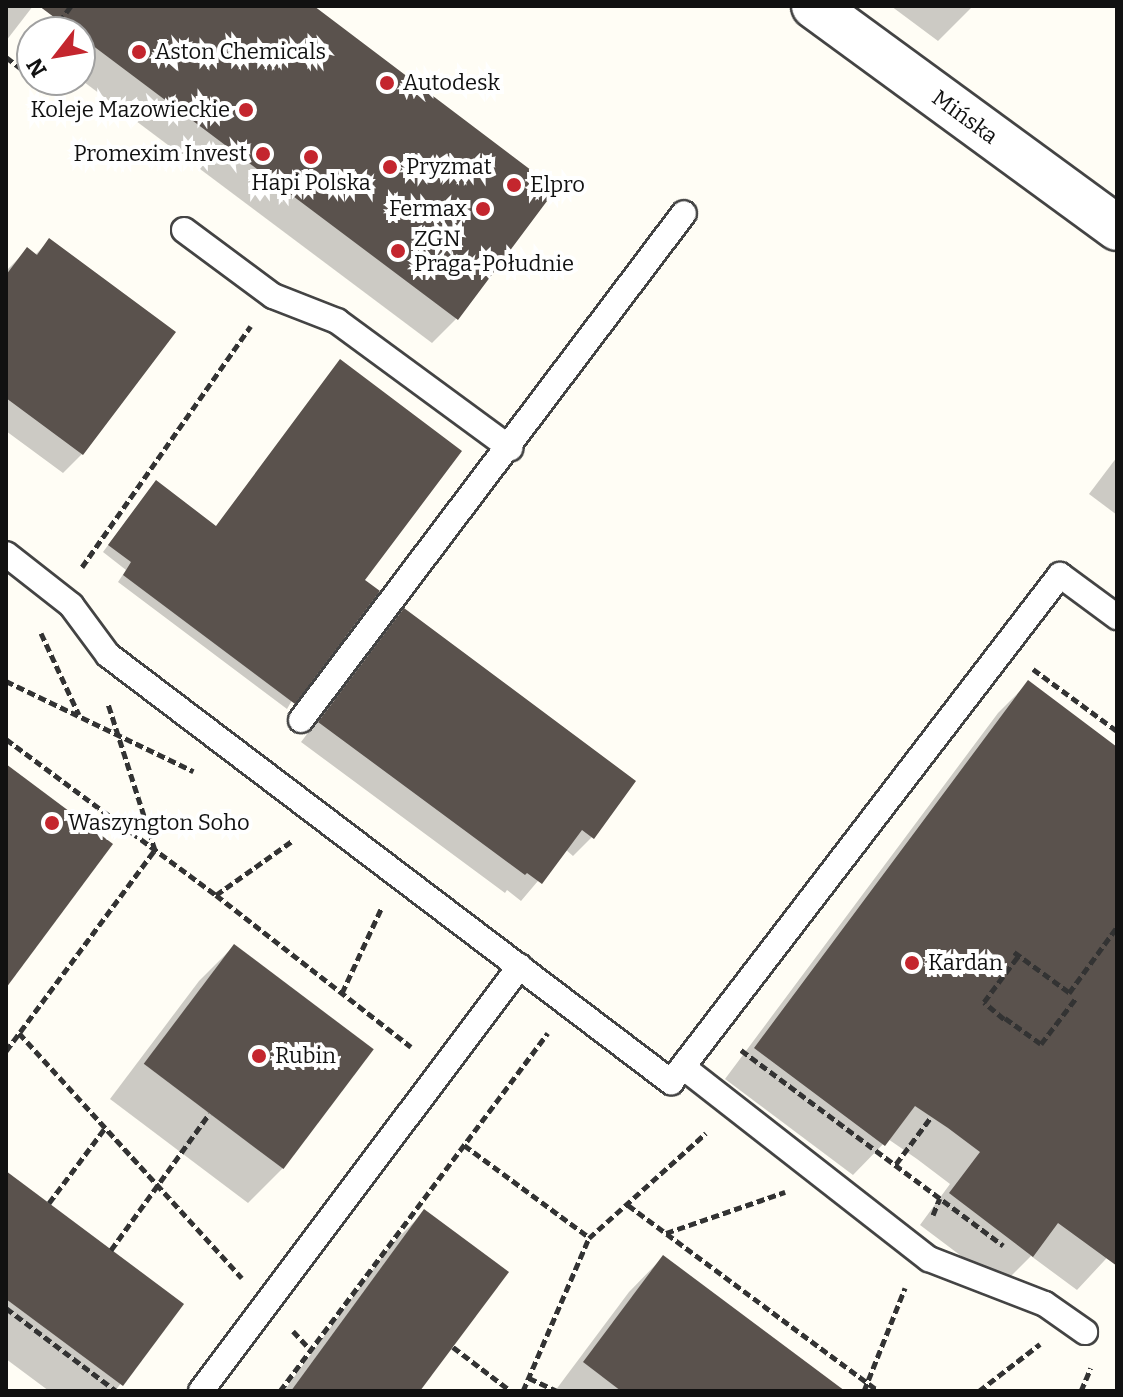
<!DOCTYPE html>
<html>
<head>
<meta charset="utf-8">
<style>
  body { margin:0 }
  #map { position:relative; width:1123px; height:1397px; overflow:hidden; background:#fffdf5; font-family:Bitter,serif }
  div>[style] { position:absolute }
  .shadow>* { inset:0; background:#0003 }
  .building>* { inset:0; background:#5a524d; transform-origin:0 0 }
  .path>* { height:5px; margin-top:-2.5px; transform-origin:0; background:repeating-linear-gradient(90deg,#333 0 8px,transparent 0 12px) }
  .roads { filter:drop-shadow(2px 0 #444) drop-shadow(-2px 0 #444) drop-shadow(0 2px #444) drop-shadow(0 -2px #444) }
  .service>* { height:24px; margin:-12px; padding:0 12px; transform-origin:12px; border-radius:12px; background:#fff }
  .minor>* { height:44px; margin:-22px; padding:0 22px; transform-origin:22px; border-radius:22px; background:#fff }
  .dots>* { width:22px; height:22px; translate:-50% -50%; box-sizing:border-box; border:4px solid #fff; border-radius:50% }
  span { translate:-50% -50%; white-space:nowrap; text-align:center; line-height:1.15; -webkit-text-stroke:8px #fff; paint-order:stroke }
  .poi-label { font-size:22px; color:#111 }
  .left { translate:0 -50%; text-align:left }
  .right { translate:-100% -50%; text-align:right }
  .street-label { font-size:22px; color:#111 }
  .frame { position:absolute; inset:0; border:8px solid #111; pointer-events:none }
  .north { position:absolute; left:16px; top:16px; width:80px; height:80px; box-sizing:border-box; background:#fff; border:2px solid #a0a0a0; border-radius:50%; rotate:239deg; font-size:22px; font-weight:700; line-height:32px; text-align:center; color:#111 }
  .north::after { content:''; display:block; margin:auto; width:28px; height:36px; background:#c4262e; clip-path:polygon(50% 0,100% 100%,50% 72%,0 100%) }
</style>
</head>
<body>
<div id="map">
  <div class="shadow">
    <i style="clip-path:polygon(6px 6px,33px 6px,6px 41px)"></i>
    <i style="clip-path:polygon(121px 6px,311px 6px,456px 319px,432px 343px,80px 79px,80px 41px)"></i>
    <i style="clip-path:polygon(891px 6px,973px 6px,938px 41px)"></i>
    <i style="clip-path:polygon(49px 241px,173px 333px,82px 454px,63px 473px,6px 431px,6px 271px,27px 250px,35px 255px)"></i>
    <i style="clip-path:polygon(1117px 457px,1117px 515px,1089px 494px)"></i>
    <i style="clip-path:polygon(150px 489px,215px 528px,362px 580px,287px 709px,118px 582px,126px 570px,103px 552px)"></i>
    <i style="clip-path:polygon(404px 611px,592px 837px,573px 856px,565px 849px,521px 901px,507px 890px,505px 893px,301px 742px,386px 630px)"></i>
    <i style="clip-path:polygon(1028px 683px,1117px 749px,1117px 1247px,1077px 1290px,1031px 1256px,1001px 1286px,920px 1225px,950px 1184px,917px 1159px,888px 1139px,853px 1175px,725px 1079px,998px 713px)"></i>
    <i style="clip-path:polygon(234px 946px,283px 1168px,248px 1203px,110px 1099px,199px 981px)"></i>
    <i style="clip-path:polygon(6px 1173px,182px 1304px,115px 1391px,49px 1391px,6px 1359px)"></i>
    <i style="clip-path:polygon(424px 1212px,418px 1391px,284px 1391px,390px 1246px)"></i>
    <i style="clip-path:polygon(663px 1257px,809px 1391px,555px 1391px,629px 1292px)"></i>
  </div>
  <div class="building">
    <i style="clip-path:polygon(39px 6px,314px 6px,556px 189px,458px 320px,80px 36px,80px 32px,74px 32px)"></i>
    <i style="clip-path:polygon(49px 238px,176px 332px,83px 455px,6px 398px,6px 275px,27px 247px,37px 255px)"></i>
    <i style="clip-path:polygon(340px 359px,462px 451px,365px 580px,380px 591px,295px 704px,123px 575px,131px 562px,108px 545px,156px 480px,216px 526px)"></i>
    <i style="clip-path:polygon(404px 608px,636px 781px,594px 839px,582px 830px,542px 884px,527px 873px,525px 875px,318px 722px)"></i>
    <i style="clip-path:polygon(1028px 680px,1117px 747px,1117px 1266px,1058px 1223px,1033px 1257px,949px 1193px,980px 1152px,948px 1128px,915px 1106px,885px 1146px,754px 1048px)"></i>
    <i style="clip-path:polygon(6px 764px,113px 844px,6px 988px)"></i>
    <i style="left:234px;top:944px;width:175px;height:150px;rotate:37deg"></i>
    <i style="clip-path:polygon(6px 1171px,184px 1304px,123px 1386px,6px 1299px)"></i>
    <i style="clip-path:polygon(424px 1209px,509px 1272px,420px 1391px,291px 1391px)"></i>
    <i style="clip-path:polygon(663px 1255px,845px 1391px,621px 1391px,583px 1362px)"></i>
  </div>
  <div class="path">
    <i style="left:52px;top:32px;width:32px;rotate:-54deg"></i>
    <i style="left:6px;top:57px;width:21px;rotate:37deg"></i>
    <i style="left:23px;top:70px;width:15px;rotate:-53deg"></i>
    <i style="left:82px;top:567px;width:294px;rotate:-55deg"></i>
    <i style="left:41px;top:633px;width:90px;rotate:65.1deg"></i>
    <i style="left:1033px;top:669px;width:104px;rotate:36.4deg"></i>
    <i style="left:6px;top:681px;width:208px;rotate:25.7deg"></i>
    <i style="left:6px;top:739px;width:262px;rotate:36.6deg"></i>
    <i style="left:216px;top:895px;width:93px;rotate:-35.4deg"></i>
    <i style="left:216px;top:895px;width:247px;rotate:37.9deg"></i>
    <i style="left:1014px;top:952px;width:69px;rotate:36.2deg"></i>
    <i style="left:342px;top:993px;width:95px;rotate:-65.1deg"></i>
    <i style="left:1069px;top:993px;width:82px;rotate:-54deg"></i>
    <i style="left:1005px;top:1018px;width:44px;rotate:35.8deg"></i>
    <i style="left:1041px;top:1044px;width:58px;rotate:-52.7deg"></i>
    <i style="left:1004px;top:1019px;width:26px;rotate:-140deg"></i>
    <i style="left:984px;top:1002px;width:59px;rotate:-53.3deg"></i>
    <i style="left:19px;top:1033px;width:331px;rotate:47.7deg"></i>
    <i style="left:741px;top:1050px;width:327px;rotate:36.7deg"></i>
    <i style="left:6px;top:1051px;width:250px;rotate:-53.5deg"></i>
    <i style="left:155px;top:850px;width:153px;rotate:-107.8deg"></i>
    <i style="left:464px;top:1145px;width:155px;rotate:36.4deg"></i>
    <i style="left:896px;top:1164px;width:59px;rotate:-53.3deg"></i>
    <i style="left:49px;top:1203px;width:94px;rotate:-53.3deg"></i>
    <i style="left:628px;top:1205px;width:312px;rotate:36.6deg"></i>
    <i style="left:933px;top:1215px;width:18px;rotate:-68deg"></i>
    <i style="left:666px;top:1233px;width:126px;rotate:-19deg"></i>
    <i style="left:111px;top:1250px;width:168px;rotate:-54.2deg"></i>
    <i style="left:6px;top:1308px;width:138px;rotate:37deg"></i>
    <i style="left:293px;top:1331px;width:26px;rotate:47deg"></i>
    <i style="left:453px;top:1347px;width:73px;rotate:37.2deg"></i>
    <i style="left:529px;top:1378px;width:31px;rotate:25deg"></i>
    <i style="left:280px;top:1391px;width:447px;rotate:-53.2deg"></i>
    <i style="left:523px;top:1391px;width:167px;rotate:-66.7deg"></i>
    <i style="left:589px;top:1238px;width:157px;rotate:-41.9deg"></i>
    <i style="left:864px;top:1391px;width:111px;rotate:-68.3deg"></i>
    <i style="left:979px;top:1391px;width:77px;rotate:-37.6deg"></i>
    <i style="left:1081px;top:1391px;width:25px;rotate:-67deg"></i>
  </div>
  <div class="roads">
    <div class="service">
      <i style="left:184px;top:230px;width:111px;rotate:36.6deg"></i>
      <i style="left:273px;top:296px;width:69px;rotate:21.3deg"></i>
      <i style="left:337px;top:321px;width:215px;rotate:36.3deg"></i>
      <i style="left:6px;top:554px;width:83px;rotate:38.1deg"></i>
      <i style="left:71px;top:605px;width:62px;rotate:53.5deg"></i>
      <i style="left:108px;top:655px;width:707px;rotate:37.18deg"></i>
      <i style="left:671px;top:1082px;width:639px;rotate:-52.5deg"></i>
      <i style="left:1060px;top:575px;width:71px;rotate:36.4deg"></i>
      <i style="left:301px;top:720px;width:635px;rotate:-52.93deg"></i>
      <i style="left:683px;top:1067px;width:312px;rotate:38deg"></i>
      <i style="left:929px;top:1259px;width:124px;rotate:21.2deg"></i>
      <i style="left:1045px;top:1304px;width:49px;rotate:35deg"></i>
      <i style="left:201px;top:1391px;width:531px;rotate:-53.11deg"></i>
    </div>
    <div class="minor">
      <i style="left:814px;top:6px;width:376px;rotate:36.2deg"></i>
    </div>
  </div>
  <div class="dots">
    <i style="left:139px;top:52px;background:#c4262e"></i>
    <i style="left:387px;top:83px;background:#c4262e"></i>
    <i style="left:246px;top:110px;background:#c4262e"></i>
    <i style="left:263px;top:154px;background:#c4262e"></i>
    <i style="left:311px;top:157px;background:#c4262e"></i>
    <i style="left:390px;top:167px;background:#c4262e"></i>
    <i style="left:514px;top:185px;background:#c4262e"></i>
    <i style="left:483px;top:209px;background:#c4262e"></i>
    <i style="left:398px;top:251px;background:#c4262e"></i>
    <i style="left:52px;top:823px;background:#c4262e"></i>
    <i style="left:912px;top:963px;background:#c4262e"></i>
    <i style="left:259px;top:1056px;background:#c4262e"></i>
  </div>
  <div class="poi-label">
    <span class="left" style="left:155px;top:52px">Aston Chemicals</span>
    <span class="left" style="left:403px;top:83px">Autodesk</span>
    <span class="right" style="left:230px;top:110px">Koleje Mazowieckie</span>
    <span class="right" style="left:247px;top:154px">Promexim Invest</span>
    <span class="left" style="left:406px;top:167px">Pryzmat</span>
    <span style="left:311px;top:183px">Hapi Polska</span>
    <span class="left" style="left:530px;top:185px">Elpro</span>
    <span class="right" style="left:467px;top:209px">Fermax</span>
    <span class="left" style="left:414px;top:251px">ZGN<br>Praga-Południe</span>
    <span class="left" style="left:68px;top:823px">Waszyngton Soho</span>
    <span class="left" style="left:928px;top:963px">Kardan</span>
    <span class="left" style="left:275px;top:1056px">Rubin</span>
  </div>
  <div class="street-label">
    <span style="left:965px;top:117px;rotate:36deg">Mińska</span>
  </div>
  <div class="frame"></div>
  <div class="north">N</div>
</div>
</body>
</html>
